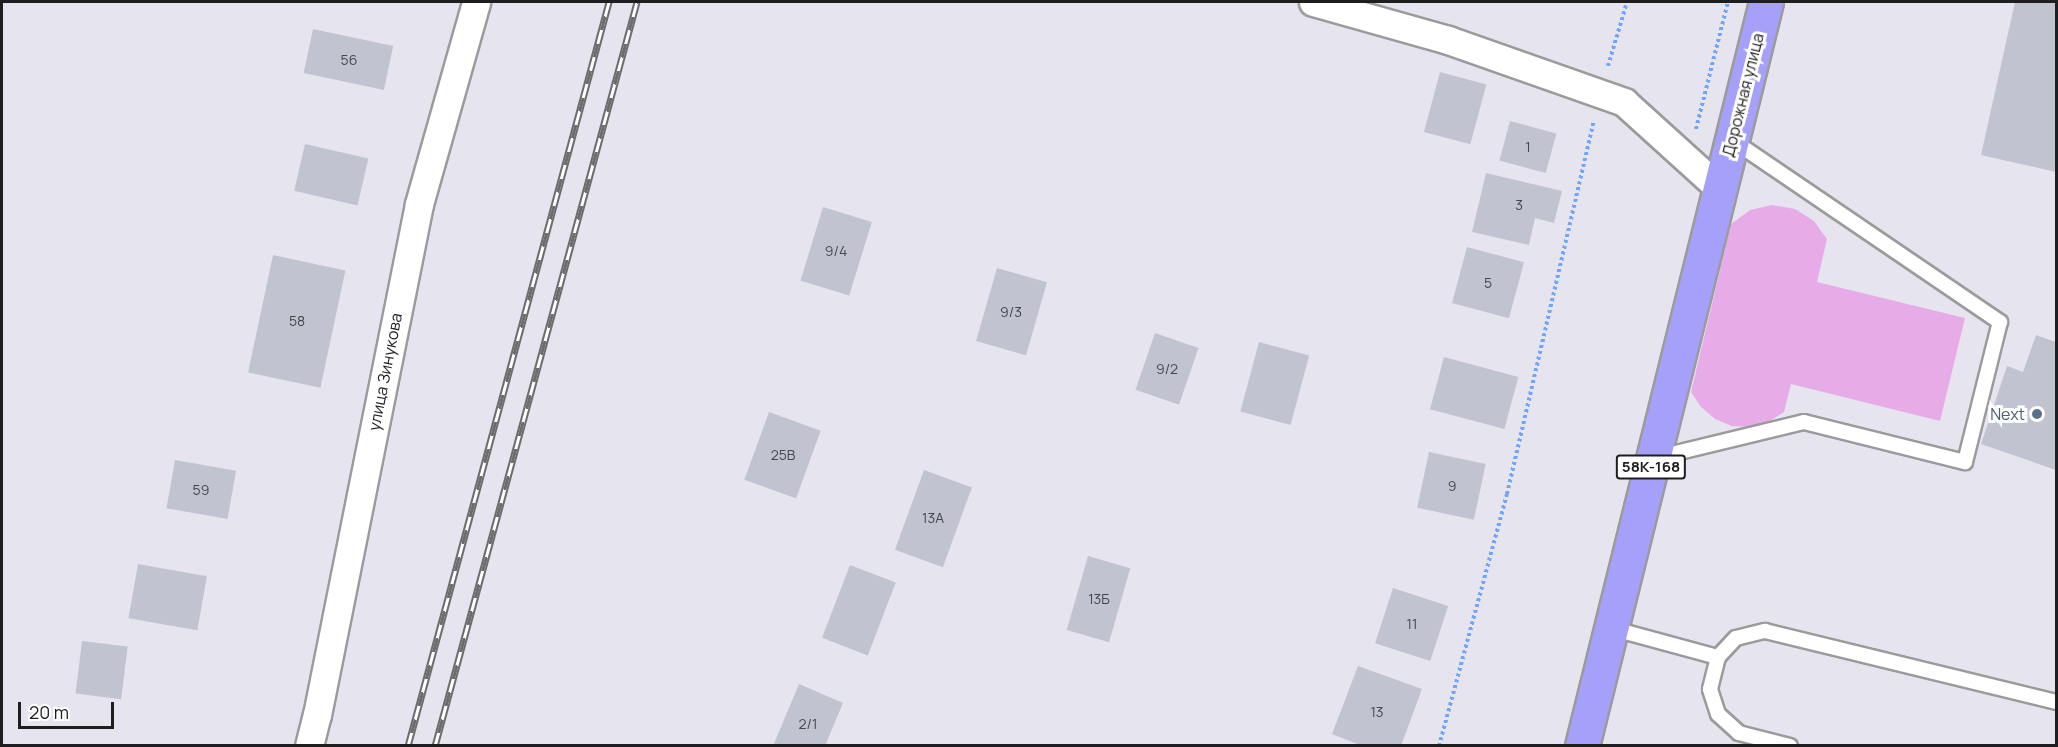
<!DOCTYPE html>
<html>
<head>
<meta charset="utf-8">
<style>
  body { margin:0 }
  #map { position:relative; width:2058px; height:747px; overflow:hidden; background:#e6e5ef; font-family:Manrope,sans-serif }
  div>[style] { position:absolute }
  .grass>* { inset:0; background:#e7ace7 }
  .building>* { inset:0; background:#c2c3d1; transform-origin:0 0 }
  .path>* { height:4px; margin-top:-2px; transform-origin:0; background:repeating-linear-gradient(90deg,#70a6f5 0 3px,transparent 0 6px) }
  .roads { filter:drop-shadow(2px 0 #9b9b9b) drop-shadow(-2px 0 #9b9b9b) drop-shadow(0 2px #9b9b9b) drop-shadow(0 -2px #9b9b9b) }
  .lane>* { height:14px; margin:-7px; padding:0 7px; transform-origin:7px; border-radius:7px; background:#fff }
  .street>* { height:27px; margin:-13.5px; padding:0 13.5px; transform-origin:13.5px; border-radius:13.5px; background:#fff }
  .primary>* { height:33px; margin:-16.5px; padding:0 16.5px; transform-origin:16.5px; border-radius:16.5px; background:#a5a0f9 }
  .rail>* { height:7px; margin-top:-3.5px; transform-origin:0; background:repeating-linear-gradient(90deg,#fff 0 14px,#6c6c6c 0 28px); box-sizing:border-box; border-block:2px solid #6c6c6c }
  .dots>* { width:16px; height:16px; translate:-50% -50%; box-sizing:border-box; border:3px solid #fff; border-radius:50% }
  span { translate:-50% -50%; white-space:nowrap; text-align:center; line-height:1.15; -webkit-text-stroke:6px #fff; paint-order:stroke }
  .number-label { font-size:14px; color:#47474b }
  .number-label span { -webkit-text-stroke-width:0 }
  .shield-label span { padding:2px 4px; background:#fff; border:2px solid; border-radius:4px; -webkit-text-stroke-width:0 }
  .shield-label { font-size:15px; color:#1e1e1e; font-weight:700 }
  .street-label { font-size:16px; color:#1e1e1e }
  .service-label { font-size:16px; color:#4e5e75 }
  .right { translate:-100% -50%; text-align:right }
  .frame { position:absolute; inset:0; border:3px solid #1e1e1e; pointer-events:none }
  .scale { position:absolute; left:18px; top:702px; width:96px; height:27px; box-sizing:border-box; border:3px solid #1e1e1e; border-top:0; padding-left:8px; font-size:18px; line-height:21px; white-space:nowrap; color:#1e1e1e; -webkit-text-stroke:4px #fff; paint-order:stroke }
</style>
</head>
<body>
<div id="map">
  <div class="grass">
    <i style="clip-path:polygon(1772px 205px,1795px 209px,1814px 221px,1827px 239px,1817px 282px,1965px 318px,1940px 421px,1791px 384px,1784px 412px,1768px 422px,1750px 427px,1732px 426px,1715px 419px,1701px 407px,1691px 392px,1731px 224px,1750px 210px)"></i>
  </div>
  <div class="building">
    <i style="clip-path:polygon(2015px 2px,2056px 2px,2056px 172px,1981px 155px)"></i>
    <i style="left:313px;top:29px;width:82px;height:45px;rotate:12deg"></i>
    <i style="left:1440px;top:72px;width:48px;height:62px;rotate:15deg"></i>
    <i style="left:1510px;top:121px;width:48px;height:41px;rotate:15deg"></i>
    <i style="left:305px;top:144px;width:65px;height:48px;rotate:13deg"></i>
    <i style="clip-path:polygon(1486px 173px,1562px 191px,1554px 223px,1535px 218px,1529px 245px,1472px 232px)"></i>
    <i style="left:823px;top:207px;width:51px;height:77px;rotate:17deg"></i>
    <i style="left:1467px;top:247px;width:59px;height:58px;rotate:15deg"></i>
    <i style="left:273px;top:255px;width:74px;height:120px;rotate:12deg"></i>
    <i style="left:997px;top:268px;width:52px;height:76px;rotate:16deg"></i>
    <i style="left:1155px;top:333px;width:46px;height:60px;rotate:19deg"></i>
    <i style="clip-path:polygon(2036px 335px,2056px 342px,2056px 470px,1981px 444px,2007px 366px,2023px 372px)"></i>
    <i style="left:1259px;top:342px;width:52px;height:72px;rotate:15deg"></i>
    <i style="left:1444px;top:357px;width:77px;height:54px;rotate:15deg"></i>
    <i style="left:769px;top:412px;width:55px;height:72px;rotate:20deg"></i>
    <i style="left:1429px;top:452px;width:58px;height:57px;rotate:12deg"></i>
    <i style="left:175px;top:460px;width:62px;height:49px;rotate:10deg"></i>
    <i style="left:924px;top:470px;width:51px;height:85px;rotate:20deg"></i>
    <i style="left:1088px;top:556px;width:44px;height:77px;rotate:16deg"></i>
    <i style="left:138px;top:564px;width:70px;height:55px;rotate:10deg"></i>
    <i style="left:850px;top:565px;width:49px;height:78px;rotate:21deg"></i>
    <i style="left:1393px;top:588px;width:58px;height:58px;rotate:18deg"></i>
    <i style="left:82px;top:641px;width:46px;height:53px;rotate:7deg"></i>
    <i style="clip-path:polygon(1358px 666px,1422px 689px,1401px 746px,1362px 746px,1332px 734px)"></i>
    <i style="clip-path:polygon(799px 684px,843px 703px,825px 746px,773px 746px)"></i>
  </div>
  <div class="path">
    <i style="left:1608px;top:66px;width:67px;rotate:-73.5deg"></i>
    <i style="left:1696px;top:129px;width:131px;rotate:-75.9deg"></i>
    <i style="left:1439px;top:746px;width:261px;rotate:-74.9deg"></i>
    <i style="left:1507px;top:494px;width:381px;rotate:-76.9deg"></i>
  </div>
  <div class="roads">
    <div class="lane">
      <i style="left:1655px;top:458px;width:153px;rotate:-13.6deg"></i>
      <i style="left:1804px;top:422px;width:166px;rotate:14deg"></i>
      <i style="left:1965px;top:462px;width:144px;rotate:-76deg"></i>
      <i style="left:2000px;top:322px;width:324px;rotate:-145.8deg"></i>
      <i style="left:1611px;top:628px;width:111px;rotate:15.2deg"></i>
      <i style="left:1790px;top:746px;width:53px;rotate:-165.7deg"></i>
      <i style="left:1739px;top:733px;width:28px;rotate:-138deg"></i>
      <i style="left:1718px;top:714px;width:26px;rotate:-108deg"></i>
      <i style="left:1710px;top:689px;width:33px;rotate:-76deg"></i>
      <i style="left:1718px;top:657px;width:26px;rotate:-47deg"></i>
      <i style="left:1736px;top:638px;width:30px;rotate:-14deg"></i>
      <i style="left:1765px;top:631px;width:300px;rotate:13.7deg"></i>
    </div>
    <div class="street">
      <i style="left:1313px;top:2px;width:140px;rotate:15.7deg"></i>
      <i style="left:1448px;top:40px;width:187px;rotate:19.4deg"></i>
      <i style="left:1624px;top:102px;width:130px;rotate:42.2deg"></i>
      <i style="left:309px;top:746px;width:32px;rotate:-76deg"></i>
      <i style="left:317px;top:715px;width:521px;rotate:-78.71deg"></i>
      <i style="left:419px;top:204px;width:210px;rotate:-74.2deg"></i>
    </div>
    <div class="primary">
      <i style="left:1582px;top:746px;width:766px;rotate:-76.11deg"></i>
    </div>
  </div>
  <div class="rail">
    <i style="left:408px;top:746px;width:771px;rotate:-74.88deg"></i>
    <i style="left:435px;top:746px;width:771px;rotate:-74.81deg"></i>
  </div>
  <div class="dots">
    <i style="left:2037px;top:414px;background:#5c6f8a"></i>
  </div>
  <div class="number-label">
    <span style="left:349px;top:60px">56</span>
    <span style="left:1528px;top:147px">1</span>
    <span style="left:1519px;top:205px">3</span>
    <span style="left:836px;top:251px">9/4</span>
    <span style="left:1488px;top:283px">5</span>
    <span style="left:1011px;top:312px">9/3</span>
    <span style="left:297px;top:321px">58</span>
    <span style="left:1167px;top:369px">9/2</span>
    <span style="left:783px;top:455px">25В</span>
    <span style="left:1452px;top:486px">9</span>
    <span style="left:201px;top:490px">59</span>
    <span style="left:933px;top:518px">13А</span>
    <span style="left:1099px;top:599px">13Б</span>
    <span style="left:1412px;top:624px">11</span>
    <span style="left:1377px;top:712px">13</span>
    <span style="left:808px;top:724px">2/1</span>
  </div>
  <div class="shield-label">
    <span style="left:1651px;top:467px">58К-168</span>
  </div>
  <div class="street-label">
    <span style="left:1743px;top:95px;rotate:-76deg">Дорожная улица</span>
    <span style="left:385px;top:372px;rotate:-79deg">улица Зинукова</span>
  </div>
  <div class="service-label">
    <span class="right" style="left:2025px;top:414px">Next</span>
  </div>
  <div class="frame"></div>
  <div class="scale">20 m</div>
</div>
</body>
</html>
